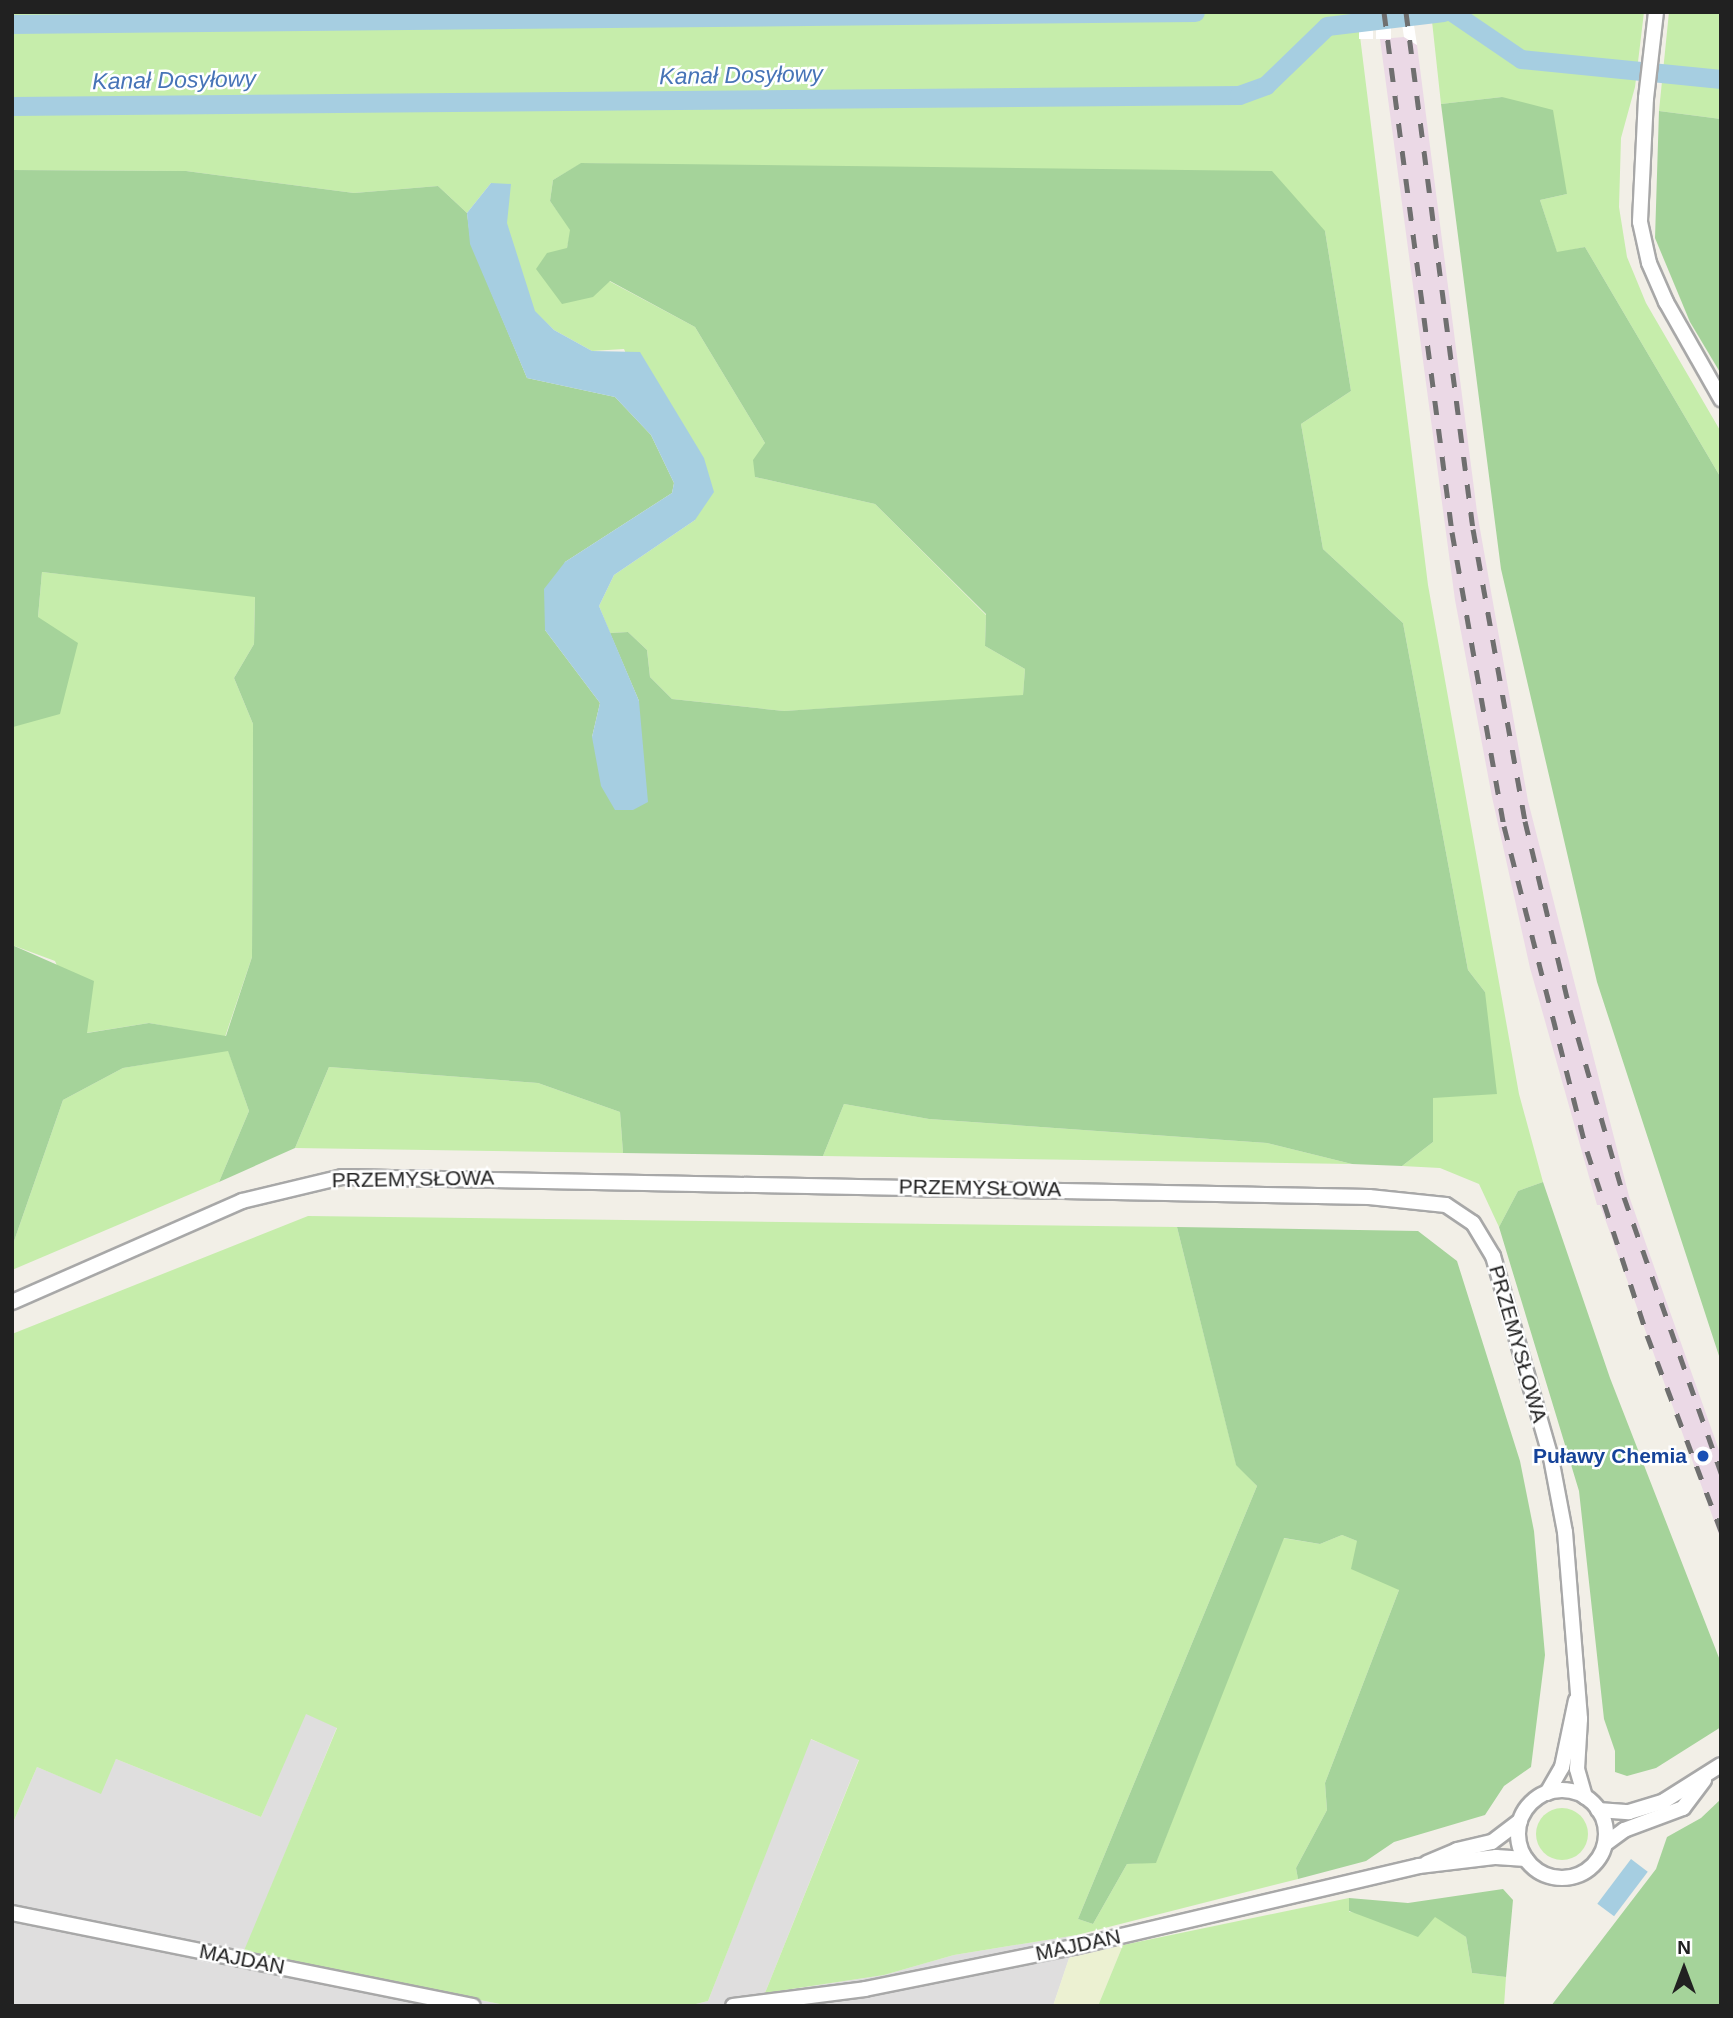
<!DOCTYPE html>
<html>
<head>
<meta charset="utf-8">
<style>
  body { margin:0 }
  #map { position:relative; width:1733px; height:2018px; overflow:hidden; background:#f2efe7; font-family:Arial,sans-serif }
  div>[style] { position:absolute }
  .residential>* { inset:0; background:#dfdede }
  .industrial>* { inset:0; background:#ebd9e6 }
  .farmland>* { inset:0; background:#ecf1d2 }
  .grass>* { inset:0; background:#c6edab }
  .round { border-radius:50% }
  .forest>* { inset:0; background:#a5d39a }
  .water>* { inset:0; background:#a6cee1; transform-origin:0 0 }
  .pier>* { inset:0; background:#fff; transform-origin:0 0 }
  .canal>* { height:19px; margin:-9.5px; padding:0 9.5px; transform-origin:9.5px; border-radius:9.5px; background:#a6cee1 }
  .roads { filter:drop-shadow(2px 0 #a8a8a8) drop-shadow(-2px 0 #a8a8a8) drop-shadow(0 2px #a8a8a8) drop-shadow(0 -2px #a8a8a8) }
  .minor>* { height:14px; margin:-7px; padding:0 7px; transform-origin:7px; border-radius:7px; background:#fff }
  .minor>.ring { margin:-7px; padding:0; box-sizing:content-box; background:none; border:14px solid #fff; border-radius:50% }
  .rail>* { height:5px; margin-top:-2.5px; transform-origin:0; background:repeating-linear-gradient(90deg,#6f6f6f 0 14px,transparent 0 28px) }
  .dots>* { width:19px; height:19px; translate:-50% -50%; box-sizing:border-box; border:4px solid #fff; border-radius:50% }
  span { translate:-50% -50%; white-space:nowrap; text-align:center; line-height:1.15; -webkit-text-stroke:5px #fff; paint-order:stroke }
  .street-label { font-size:21px; color:#212121 }
  .transit-label { font-size:21px; color:#164399; font-weight:700 }
  .right { translate:-100% -50%; text-align:right }
  .water-label { font-size:23px; color:#4774b7; font-style:italic }
  .frame { position:absolute; inset:0; border:14px solid #212121; pointer-events:none }
  .north { position:absolute; left:1649px; top:1934px; width:70px; height:70px; -webkit-text-stroke:5px #fff; paint-order:stroke; rotate:0deg; font-size:19px; font-weight:700; line-height:28px; text-align:center; color:#212121 }
  .north::after { content:''; display:block; margin:auto; width:24px; height:32px; background:#212121; clip-path:polygon(50% 0,100% 100%,50% 72%,0 100%) }
</style>
</head>
<body>
<div id="map">
  <div class="residential">
    <i style="clip-path:polygon(305px 1713px,337px 1727px,244px 1953px,510px 2006px,12px 2006px,12px 1825px,37px 1767px,100px 1793px,116px 1759px,261px 1817px)"></i>
    <i style="clip-path:polygon(810px 1739px,859px 1759px,765px 1993px,884px 1975px,954px 1955px,1077px 1935px,1053px 2006px,688px 2006px,708px 2001px)"></i>
  </div>
  <div class="industrial">
    <i style="clip-path:polygon(1404px 37px,1417px 45px,1477px 512px,1528px 801px,1629px 1196px,1721px 1456px,1721px 1540px,1600px 1205px,1597px 1205px,1530px 968px,1492px 797px,1455px 600px,1380px 39px)"></i>
  </div>
  <div class="farmland">
    <i style="clip-path:polygon(1123px 1945px,1098px 2006px,1053px 2006px,1069px 1958px)"></i>
  </div>
  <div class="grass">
    <i style="clip-path:polygon(12px 12px,1357px 12px,1428px 585px,1519px 1094px,1543px 1182px,1518px 1191px,1499px 1227px,1479px 1184px,1440px 1168px,1402px 1166px,1433px 1142px,1433px 1098px,1485px 992px,1468px 970px,1403px 623px,1323px 549px,1301px 424px,1351px 391px,1325px 231px,704px 166px,582px 163px,553px 180px,550px 201px,571px 230px,567px 248px,609px 281px,695px 327px,765px 443px,755px 477px,875px 504px,986px 615px,985px 646px,1025px 669px,1023px 696px,784px 711px,672px 699px,650px 677px,647px 650px,628px 632px,610px 633px,599px 606px,614px 575px,695px 520px,624px 349px,592px 351px,554px 330px,534px 311px,491px 183px,467px 213px,438px 186px,354px 193px,186px 171px,12px 170px)"></i>
    <i style="clip-path:polygon(1431px 12px,1644px 12px,1635px 87px,1621px 138px,1619px 207px,1627px 257px,1646px 303px,1721px 432px,1721px 478px,1585px 247px,1557px 253px,1540px 200px,1567px 194px,1502px 97px,1441px 104px)"></i>
    <i style="clip-path:polygon(1669px 12px,1721px 12px,1721px 119px,1659px 111px)"></i>
    <i style="clip-path:polygon(42px 572px,255px 596px,254px 644px,234px 678px,253px 724px,252px 957px,225px 1037px,149px 1023px,86px 1033px,55px 961px,12px 945px,12px 733px,38px 617px)"></i>
    <i style="clip-path:polygon(228px 1050px,249px 1111px,219px 1182px,12px 1270px,12px 1247px,63px 1100px,123px 1068px)"></i>
    <i style="clip-path:polygon(329px 1067px,538px 1083px,620px 1112px,623px 1153px,295px 1148px)"></i>
    <i style="clip-path:polygon(844px 1104px,929px 1119px,1267px 1143px,1352px 1164px,823px 1156px)"></i>
    <i style="clip-path:polygon(308px 1216px,1177px 1227px,1236px 1464px,1257px 1486px,1078px 1919px,1093px 1924px,1127px 1864px,1156px 1862px,1283px 1538px,1320px 1544px,1342px 1535px,1357px 1541px,1399px 1590px,1325px 1783px,1327px 1810px,1296px 1868px,1298px 1879px,1077px 1935px,954px 1955px,884px 1975px,765px 1993px,859px 1760px,811px 1739px,708px 2001px,688px 2006px,510px 2006px,243px 1953px,337px 1728px,306px 1714px,261px 1817px,116px 1759px,101px 1794px,37px 1767px,12px 1825px,12px 1334px)"></i>
    <i class="round" style="left:1536px;top:1808px;width:52px;height:52px"></i>
    <i style="clip-path:polygon(1349px 1898px,1349px 1912px,1435px 1916px,1466px 1937px,1472px 1973px,1506px 1977px,1504px 2006px,1098px 2006px,1123px 1945px)"></i>
  </div>
  <div class="forest">
    <i style="clip-path:polygon(1502px 97px,1553px 110px,1567px 194px,1540px 200px,1557px 252px,1585px 247px,1721px 478px,1721px 1362px,1597px 982px,1501px 569px,1441px 104px)"></i>
    <i style="clip-path:polygon(1659px 111px,1721px 119px,1721px 374px,1690px 322px,1655px 238px)"></i>
    <i style="clip-path:polygon(581px 163px,1272px 171px,1325px 231px,1351px 391px,1301px 424px,1323px 549px,1403px 623px,1468px 970px,1485px 992px,1497px 1094px,1433px 1098px,1433px 1142px,1402px 1166px,1352px 1164px,1267px 1143px,929px 1119px,844px 1104px,823px 1156px,623px 1153px,620px 1112px,538px 1083px,329px 1067px,295px 1148px,219px 1182px,249px 1111px,228px 1051px,123px 1068px,63px 1100px,12px 1247px,12px 945px,94px 981px,87px 1033px,149px 1023px,226px 1036px,252px 957px,253px 724px,234px 678px,254px 644px,255px 597px,42px 572px,38px 617px,78px 643px,60px 714px,13px 727px,12px 733px,12px 170px,186px 171px,354px 193px,438px 186px,467px 213px,471px 244px,527px 378px,615px 397px,651px 435px,674px 483px,672px 493px,565px 562px,545px 630px,600px 703px,592px 737px,639px 701px,610px 633px,628px 632px,647px 650px,650px 677px,672px 699px,784px 711px,1023px 695px,1025px 669px,985px 646px,986px 614px,875px 504px,755px 477px,753px 460px,765px 443px,695px 327px,610px 281px,593px 297px,562px 304px,536px 269px,547px 253px,567px 248px,570px 230px,550px 201px,553px 180px)"></i>
    <i style="clip-path:polygon(1543px 1182px,1610px 1378px,1721px 1663px,1721px 1727px,1656px 1768px,1627px 1776px,1615px 1772px,1615px 1751px,1604px 1719px,1579px 1491px,1499px 1227px,1518px 1191px)"></i>
    <i style="clip-path:polygon(1177px 1227px,1418px 1231px,1457px 1261px,1520px 1461px,1534px 1531px,1545px 1655px,1531px 1767px,1504px 1786px,1485px 1815px,1394px 1842px,1366px 1861px,1298px 1879px,1296px 1868px,1327px 1810px,1325px 1783px,1399px 1590px,1351px 1569px,1357px 1541px,1342px 1535px,1320px 1544px,1284px 1538px,1156px 1863px,1127px 1864px,1093px 1924px,1078px 1919px,1257px 1486px,1236px 1465px)"></i>
    <i style="clip-path:polygon(1721px 1799px,1721px 2006px,1551px 2006px,1656px 1869px,1667px 1837px,1701px 1818px)"></i>
    <i style="clip-path:polygon(1503px 1889px,1513px 1900px,1506px 1977px,1472px 1973px,1466px 1937px,1435px 1917px,1418px 1937px,1349px 1911px,1349px 1898px,1408px 1903px)"></i>
  </div>
  <div class="water">
    <i style="clip-path:polygon(491px 183px,511px 184px,507px 223px,535px 311px,554px 330px,592px 351px,640px 352px,704px 458px,714px 492px,695px 520px,614px 575px,599px 606px,639px 701px,648px 802px,633px 810px,615px 810px,601px 786px,592px 737px,600px 703px,545px 630px,544px 589px,565px 562px,672px 493px,674px 483px,651px 435px,615px 397px,527px 378px,470px 244px,467px 213px)"></i>
    <i style="left:1631px;top:1859px;width:21px;height:56px;rotate:37deg"></i>
  </div>
  <div class="pier">
    <i style="left:1359px;top:12px;width:14px;height:27px"></i>
    <i style="left:1376px;top:12px;width:15px;height:27px"></i>
    <i style="clip-path:polygon(1400px 12px,1412px 12px,1417px 45px,1404px 37px)"></i>
  </div>
  <div class="canal">
    <i style="left:1452px;top:12px;width:83px;rotate:34.3deg"></i>
    <i style="left:1521px;top:59px;width:201px;rotate:5.7deg"></i>
    <i style="left:12px;top:24px;width:1183px;rotate:-0.58deg"></i>
    <i style="left:12px;top:106px;width:1227px;rotate:-0.51deg"></i>
    <i style="left:1239px;top:95px;width:29px;rotate:-20deg"></i>
    <i style="left:1266px;top:85px;width:85px;rotate:-44deg"></i>
    <i style="left:1327px;top:26px;width:117px;rotate:-6.9deg"></i>
  </div>
  <div class="roads">
    <div class="minor">
      <i style="left:1656px;top:12px;width:87px;rotate:96.6deg"></i>
      <i style="left:1646px;top:98px;width:124px;rotate:92.8deg"></i>
      <i style="left:1640px;top:222px;width:42px;rotate:77.6deg"></i>
      <i style="left:1649px;top:263px;width:43px;rotate:66.4deg"></i>
      <i style="left:1666px;top:302px;width:112px;rotate:60.4deg"></i>
      <i style="left:12px;top:1302px;width:251px;rotate:-23.7deg"></i>
      <i style="left:242px;top:1201px;width:103px;rotate:-13.5deg"></i>
      <i style="left:342px;top:1177px;width:1027px;rotate:1.12deg"></i>
      <i style="left:1369px;top:1197px;width:77px;rotate:5.9deg"></i>
      <i style="left:1446px;top:1205px;width:32px;rotate:34deg"></i>
      <i style="left:1473px;top:1223px;width:39px;rotate:59deg"></i>
      <i style="left:1493px;top:1256px;width:210px;rotate:74deg"></i>
      <i style="left:1551px;top:1458px;width:75px;rotate:79.3deg"></i>
      <i style="left:1565px;top:1532px;width:188px;rotate:85.4deg"></i>
      <i style="left:1580px;top:1719px;width:50px;rotate:93.4deg"></i>
      <i style="left:1577px;top:1769px;width:29px;rotate:74deg"></i>
      <i class="ring" style="left:1518px;top:1790px;width:74px;height:74px"></i>
      <i style="left:1547px;top:1793px;width:30px;rotate:-60deg"></i>
      <i style="left:1562px;top:1767px;width:68px;rotate:-78.2deg"></i>
      <i style="left:1598px;top:1810px;width:31px;rotate:4deg"></i>
      <i style="left:1629px;top:1812px;width:37px;rotate:-17deg"></i>
      <i style="left:1664px;top:1801px;width:67px;rotate:-32.3deg"></i>
      <i style="left:1605px;top:1844px;width:24px;rotate:-36deg"></i>
      <i style="left:1624px;top:1830px;width:63px;rotate:-20.4deg"></i>
      <i style="left:1683px;top:1808px;width:35px;rotate:-53deg"></i>
      <i style="left:1427px;top:1863px;width:33px;rotate:-23deg"></i>
      <i style="left:1457px;top:1850px;width:36px;rotate:-13deg"></i>
      <i style="left:1492px;top:1842px;width:35px;rotate:-37deg"></i>
      <i style="left:12px;top:1913px;width:470px;rotate:11.4deg"></i>
      <i style="left:733px;top:2006px;width:133px;rotate:-7.3deg"></i>
      <i style="left:865px;top:1989px;width:213px;rotate:-11.4deg"></i>
      <i style="left:1074px;top:1947px;width:354px;rotate:-13.2deg"></i>
      <i style="left:1419px;top:1866px;width:78px;rotate:-6.7deg"></i>
      <i style="left:1496px;top:1857px;width:30px;rotate:4deg"></i>
    </div>
  </div>
  <div class="rail">
    <i style="left:1384px;top:12px;width:524px;rotate:82.55deg"></i>
    <i style="left:1452px;top:532px;width:299px;rotate:80deg"></i>
    <i style="left:1504px;top:826px;width:335px;rotate:75.7deg"></i>
    <i style="left:1587px;top:1151px;width:194px;rotate:71.9deg"></i>
    <i style="left:1647px;top:1335px;width:210px;rotate:69.3deg"></i>
    <i style="left:1406px;top:12px;width:521px;rotate:82.62deg"></i>
    <i style="left:1473px;top:529px;width:297px;rotate:79.9deg"></i>
    <i style="left:1525px;top:821px;width:194px;rotate:76.6deg"></i>
    <i style="left:1570px;top:1010px;width:195px;rotate:73.9deg"></i>
    <i style="left:1624px;top:1197px;width:293px;rotate:70.6deg"></i>
  </div>
  <div class="dots">
    <i style="left:1703px;top:1456px;background:#1a4fb4"></i>
  </div>
  <div class="street-label">
    <span style="left:413px;top:1179px;rotate:-1deg">PRZEMYSŁOWA</span>
    <span style="left:980px;top:1188px;rotate:1deg">PRZEMYSŁOWA</span>
    <span style="left:1518px;top:1344px;rotate:74deg">PRZEMYSŁOWA</span>
    <span style="left:1078px;top:1945px;rotate:-12deg">MAJDAN</span>
    <span style="left:242px;top:1959px;rotate:11deg">MAJDAN</span>
  </div>
  <div class="transit-label">
    <span class="right" style="left:1687px;top:1456px">Puławy Chemia</span>
  </div>
  <div class="water-label">
    <span style="left:741px;top:75px;rotate:-1deg">Kanał Dosyłowy</span>
    <span style="left:174px;top:80px;rotate:-1deg">Kanał Dosyłowy</span>
  </div>
  <div class="frame"></div>
  <div class="north">N</div>
</div>
</body>
</html>
